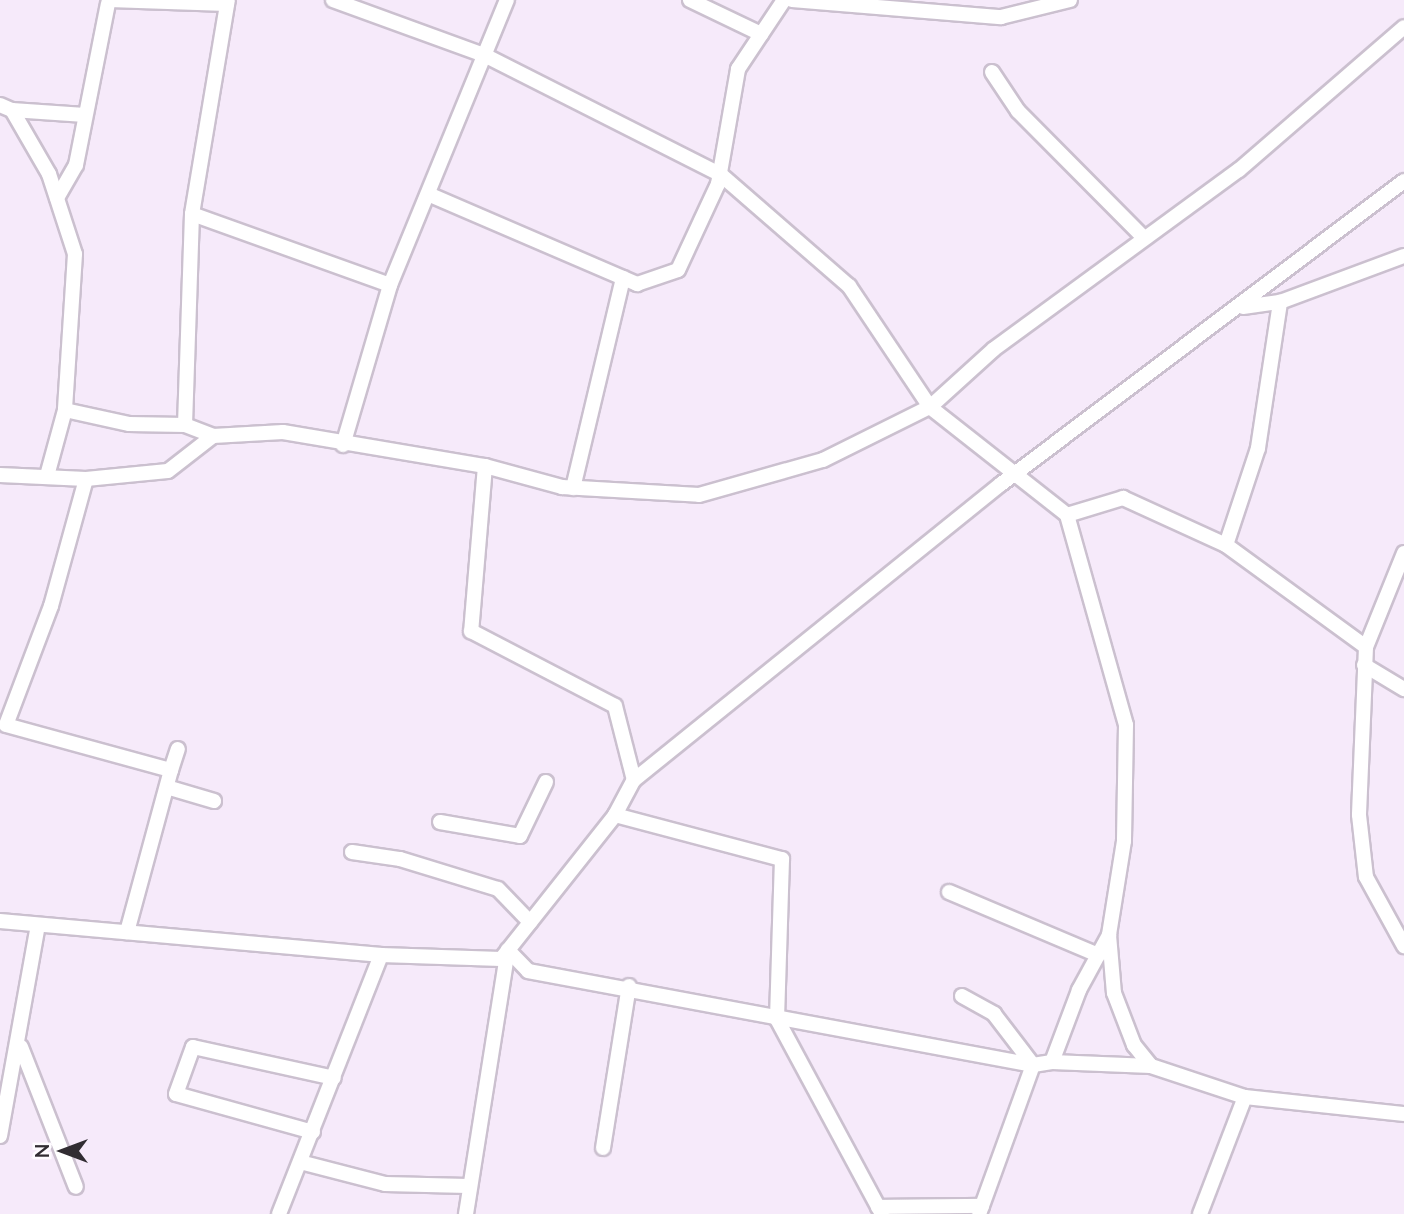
<!DOCTYPE html>
<html>
<head>
<meta charset="utf-8">
<style>
  body { margin:0 }
  #map { position:relative; width:1404px; height:1214px; overflow:hidden; background:#f6eafa; font-family:Lato,sans-serif }
  div>[style] { position:absolute }
  .roads { filter:drop-shadow(2px 0 #cbc0cf) drop-shadow(-2px 0 #cbc0cf) drop-shadow(0 2px #cbc0cf) drop-shadow(0 -2px #cbc0cf) }
  .minor>* { height:14px; margin:-7px; padding:0 7px; transform-origin:7px; border-radius:7px; background:#fff }
  span { translate:-50% -50%; white-space:nowrap; text-align:center; line-height:1.15; -webkit-text-stroke:5px #fefbff; paint-order:stroke }
  .north { position:absolute; left:28px; top:1116px; width:70px; height:70px; -webkit-text-stroke:5px #fefbff; paint-order:stroke; rotate:270deg; font-size:19px; font-weight:700; line-height:28px; text-align:center; color:#312c32 }
  .north::after { content:''; display:block; margin:auto; width:24px; height:32px; background:#312c32; clip-path:polygon(50% 0,100% 100%,50% 72%,0 100%) }
</style>
</head>
<body>
<div id="map">
  <div class="roads">
    <div class="minor">
      <i style="left:109px;top:0;width:118px;rotate:1.9deg"></i>
      <i style="left:333px;top:0;width:161px;rotate:20deg"></i>
      <i style="left:484px;top:55px;width:264px;rotate:26.8deg"></i>
      <i style="left:720px;top:174px;width:171px;rotate:41deg"></i>
      <i style="left:849px;top:286px;width:146px;rotate:56.2deg"></i>
      <i style="left:930px;top:407px;width:174px;rotate:38.2deg"></i>
      <i style="left:1067px;top:515px;width:218px;rotate:74.3deg"></i>
      <i style="left:1126px;top:725px;width:116px;rotate:91deg"></i>
      <i style="left:1124px;top:841px;width:95px;rotate:99.1deg"></i>
      <i style="left:1109px;top:935px;width:58px;rotate:85.1deg"></i>
      <i style="left:1114px;top:993px;width:56px;rotate:69deg"></i>
      <i style="left:1134px;top:1045px;width:27px;rotate:51deg"></i>
      <i style="left:1151px;top:1066px;width:99px;rotate:18.3deg"></i>
      <i style="left:1245px;top:1097px;width:160px;rotate:6.1deg"></i>
      <i style="left:690px;top:0;width:79px;rotate:25.6deg"></i>
      <i style="left:792px;top:0;width:210px;rotate:4.7deg"></i>
      <i style="left:1001px;top:17px;width:71px;rotate:-13.8deg"></i>
      <i style="left:992px;top:72px;width:47px;rotate:56.3deg"></i>
      <i style="left:1018px;top:111px;width:177px;rotate:45.2deg"></i>
      <i style="left:0;top:105px;width:13px;rotate:23deg"></i>
      <i style="left:12px;top:110px;width:74px;rotate:60deg"></i>
      <i style="left:49px;top:174px;width:84px;rotate:72deg"></i>
      <i style="left:75px;top:254px;width:156px;rotate:93.7deg"></i>
      <i style="left:65px;top:410px;width:68px;rotate:105.3deg"></i>
      <i style="left:12px;top:110px;width:73px;rotate:3.9deg"></i>
      <i style="left:428px;top:194px;width:228px;rotate:23.3deg"></i>
      <i style="left:637px;top:284px;width:43px;rotate:-18.9deg"></i>
      <i style="left:678px;top:270px;width:95px;rotate:-65.1deg"></i>
      <i style="left:718px;top:184px;width:117px;rotate:-80.1deg"></i>
      <i style="left:738px;top:69px;width:83px;rotate:-56.3deg"></i>
      <i style="left:57px;top:198px;width:38px;rotate:-60deg"></i>
      <i style="left:76px;top:165px;width:164px;rotate:-78.8deg"></i>
      <i style="left:192px;top:214px;width:210px;rotate:19.7deg"></i>
      <i style="left:1243px;top:307px;width:37px;rotate:-8deg"></i>
      <i style="left:1280px;top:302px;width:132px;rotate:-20.4deg"></i>
      <i style="left:65px;top:410px;width:66px;rotate:12.3deg"></i>
      <i style="left:129px;top:424px;width:56px;rotate:1deg"></i>
      <i style="left:185px;top:425px;width:30px;rotate:21deg"></i>
      <i style="left:213px;top:436px;width:70px;rotate:-3.3deg"></i>
      <i style="left:283px;top:432px;width:205px;rotate:9.6deg"></i>
      <i style="left:485px;top:466px;width:80px;rotate:15.3deg"></i>
      <i style="left:562px;top:487px;width:137px;rotate:3.3deg"></i>
      <i style="left:699px;top:495px;width:129px;rotate:-15.8deg"></i>
      <i style="left:823px;top:460px;width:119px;rotate:-26.4deg"></i>
      <i style="left:930px;top:407px;width:86px;rotate:-42.2deg"></i>
      <i style="left:994px;top:349px;width:303px;rotate:-36.2deg"></i>
      <i style="left:1239px;top:170px;width:218px;rotate:-40.9deg"></i>
      <i style="left:185px;top:425px;width:211px;rotate:-88.1deg"></i>
      <i style="left:192px;top:214px;width:217px;rotate:-80.5deg"></i>
      <i style="left:343px;top:445px;width:167px;rotate:-73.6deg"></i>
      <i style="left:390px;top:285px;width:308px;rotate:-67.7deg"></i>
      <i style="left:485px;top:466px;width:166px;rotate:94.8deg"></i>
      <i style="left:471px;top:631px;width:162px;rotate:27.5deg"></i>
      <i style="left:615px;top:706px;width:76px;rotate:75.6deg"></i>
      <i style="left:0;top:475px;width:86px;rotate:2.7deg"></i>
      <i style="left:86px;top:479px;width:132px;rotate:105.4deg"></i>
      <i style="left:51px;top:606px;width:127px;rotate:110.7deg"></i>
      <i style="left:6px;top:725px;width:171px;rotate:15.3deg"></i>
      <i style="left:171px;top:770px;width:168px;rotate:105.2deg"></i>
      <i style="left:86px;top:479px;width:82px;rotate:-5.6deg"></i>
      <i style="left:168px;top:471px;width:57px;rotate:-37.9deg"></i>
      <i style="left:573px;top:488px;width:216px;rotate:-76.6deg"></i>
      <i style="left:1067px;top:515px;width:59px;rotate:-16.9deg"></i>
      <i style="left:1123px;top:498px;width:113px;rotate:24.5deg"></i>
      <i style="left:1226px;top:545px;width:173px;rotate:36.1deg"></i>
      <i style="left:1226px;top:545px;width:102px;rotate:-71.7deg"></i>
      <i style="left:1258px;top:448px;width:148px;rotate:-81.4deg"></i>
      <i style="left:1404px;top:553px;width:101px;rotate:112deg"></i>
      <i style="left:1366px;top:647px;width:168px;rotate:92.4deg"></i>
      <i style="left:1359px;top:815px;width:62px;rotate:83.6deg"></i>
      <i style="left:1366px;top:877px;width:79px;rotate:61.2deg"></i>
      <i style="left:1364px;top:665px;width:47px;rotate:31deg"></i>
      <i style="left:171px;top:770px;width:22px;rotate:-72deg"></i>
      <i style="left:170px;top:788px;width:46px;rotate:16.5deg"></i>
      <i style="left:615px;top:815px;width:173px;rotate:14.8deg"></i>
      <i style="left:782px;top:859px;width:160px;rotate:91.8deg"></i>
      <i style="left:777px;top:1019px;width:221px;rotate:61.7deg"></i>
      <i style="left:440px;top:822px;width:81px;rotate:9.9deg"></i>
      <i style="left:520px;top:836px;width:60px;rotate:-64.3deg"></i>
      <i style="left:352px;top:852px;width:49px;rotate:8.3deg"></i>
      <i style="left:400px;top:859px;width:102px;rotate:17deg"></i>
      <i style="left:498px;top:889px;width:46px;rotate:45.9deg"></i>
      <i style="left:949px;top:892px;width:162px;rotate:22.9deg"></i>
      <i style="left:0;top:921px;width:383px;rotate:5.1deg"></i>
      <i style="left:381px;top:955px;width:120px;rotate:1.9deg"></i>
      <i style="left:501px;top:959px;width:184px;rotate:-51.6deg"></i>
      <i style="left:615px;top:815px;width:40px;rotate:-62deg"></i>
      <i style="left:634px;top:780px;width:471px;rotate:-38.9deg"></i>
      <i style="left:1001px;top:484px;width:504px;rotate:-36.94deg"></i>
      <i style="left:508px;top:950px;width:29px;rotate:46deg"></i>
      <i style="left:528px;top:971px;width:514px;rotate:10.54deg"></i>
      <i style="left:1033px;top:1065px;width:19px;rotate:-9deg"></i>
      <i style="left:1052px;top:1062px;width:77px;rotate:-69.4deg"></i>
      <i style="left:1079px;top:990px;width:63px;rotate:-61.4deg"></i>
      <i style="left:962px;top:996px;width:37px;rotate:29deg"></i>
      <i style="left:994px;top:1014px;width:64px;rotate:52.6deg"></i>
      <i style="left:1033px;top:1065px;width:158px;rotate:109.9deg"></i>
      <i style="left:21px;top:1047px;width:150px;rotate:68.6deg"></i>
      <i style="left:1052px;top:1062px;width:99px;rotate:2.3deg"></i>
      <i style="left:313px;top:1132px;width:142px;rotate:-164.5deg"></i>
      <i style="left:176px;top:1094px;width:50px;rotate:-70.1deg"></i>
      <i style="left:193px;top:1047px;width:144px;rotate:12.4deg"></i>
      <i style="left:0;top:1136px;width:214px;rotate:-79.8deg"></i>
      <i style="left:603px;top:1148px;width:164px;rotate:-80.9deg"></i>
      <i style="left:300px;top:1162px;width:88px;rotate:14.5deg"></i>
      <i style="left:385px;top:1184px;width:83px;rotate:1.4deg"></i>
      <i style="left:878px;top:1207px;width:104px;rotate:-0.6deg"></i>
      <i style="left:279px;top:1214px;width:278px;rotate:-68.5deg"></i>
      <i style="left:466px;top:1214px;width:267px;rotate:-81deg"></i>
      <i style="left:1200px;top:1214px;width:125px;rotate:-69deg"></i>
    </div>
  </div>
  <div class="north">N</div>
</div>
</body>
</html>
